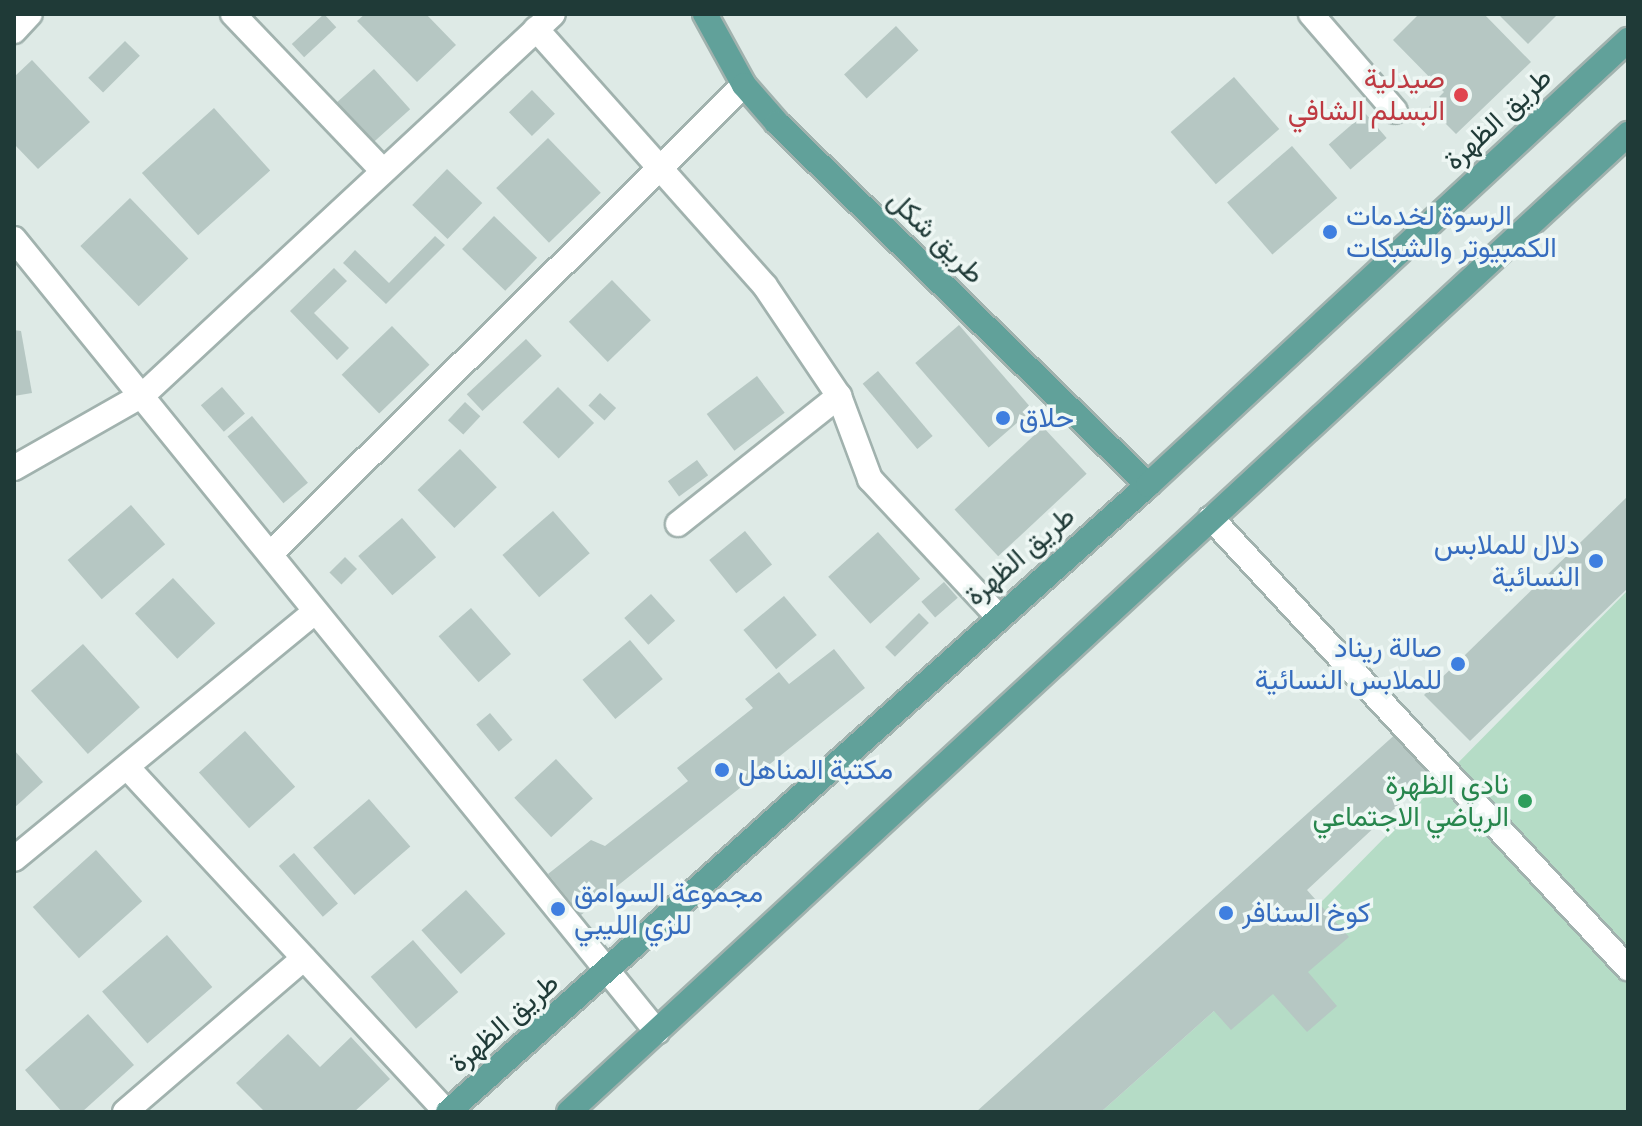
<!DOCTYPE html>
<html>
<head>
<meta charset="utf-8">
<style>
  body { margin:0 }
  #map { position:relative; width:1642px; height:1126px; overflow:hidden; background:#deeae6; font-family:Signika,Vazirmatn,sans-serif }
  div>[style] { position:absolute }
  .green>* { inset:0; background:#b5dcc6 }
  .building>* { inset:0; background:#b6c7c3; transform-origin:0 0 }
  .roads { filter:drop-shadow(2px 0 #a1b2ae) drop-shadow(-2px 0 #a1b2ae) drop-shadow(0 2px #a1b2ae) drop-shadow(0 -2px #a1b2ae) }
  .minor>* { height:24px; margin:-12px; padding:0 12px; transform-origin:12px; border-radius:12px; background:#fff }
  .major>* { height:24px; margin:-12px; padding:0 12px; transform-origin:12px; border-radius:12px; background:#61a19a }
  .dots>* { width:22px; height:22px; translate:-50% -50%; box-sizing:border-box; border:4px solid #eef7f4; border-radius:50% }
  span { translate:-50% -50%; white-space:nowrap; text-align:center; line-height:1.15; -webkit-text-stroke:7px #eef7f4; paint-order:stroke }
  .health-label { font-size:28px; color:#be3a42 }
  .right { translate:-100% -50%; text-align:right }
  .street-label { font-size:28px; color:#1f3a37 }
  .shop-label { font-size:28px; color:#366cbe }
  .left { translate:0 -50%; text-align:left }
  .leisure-label { font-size:28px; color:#27864d }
  .frame { position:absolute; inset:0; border:16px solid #1f3a37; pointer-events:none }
</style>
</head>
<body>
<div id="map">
  <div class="green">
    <i style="clip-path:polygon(1628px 590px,1628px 1112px,1101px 1112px,1214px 1011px)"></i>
  </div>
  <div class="building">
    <i style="left:324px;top:14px;width:18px;height:44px;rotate:47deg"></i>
    <i style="clip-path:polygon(365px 14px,426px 14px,456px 45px,417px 82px,357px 21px)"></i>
    <i style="clip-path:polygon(1419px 14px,1484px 14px,1531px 62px,1456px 134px,1429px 107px,1444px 92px,1393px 40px)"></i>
    <i style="clip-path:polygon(1498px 14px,1558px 14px,1528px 44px)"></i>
    <i style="left:896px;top:26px;width:33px;height:71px;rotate:47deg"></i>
    <i style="left:125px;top:41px;width:21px;height:52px;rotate:45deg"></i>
    <i style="clip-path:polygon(32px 60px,90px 122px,38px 169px,14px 144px,14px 77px)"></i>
    <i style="left:374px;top:69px;width:54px;height:52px;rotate:48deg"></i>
    <i style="left:1234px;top:77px;width:69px;height:84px;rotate:49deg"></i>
    <i style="left:532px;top:90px;width:33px;height:32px;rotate:46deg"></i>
    <i style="left:214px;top:108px;width:84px;height:97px;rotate:48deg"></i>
    <i style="left:1365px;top:113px;width:33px;height:48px;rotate:49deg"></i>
    <i style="left:548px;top:138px;width:76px;height:72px;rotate:46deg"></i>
    <i style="left:1292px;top:146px;width:69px;height:86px;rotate:49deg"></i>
    <i style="left:447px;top:169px;width:49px;height:50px;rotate:44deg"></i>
    <i style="left:130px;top:198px;width:84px;height:69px;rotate:46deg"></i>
    <i style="left:494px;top:216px;width:60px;height:46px;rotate:44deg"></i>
    <i style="clip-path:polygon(435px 236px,445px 245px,386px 304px,343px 263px,355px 250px,389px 283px)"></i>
    <i style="clip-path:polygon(334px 268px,347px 281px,314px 313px,349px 348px,337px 360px,290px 311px)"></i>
    <i style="left:612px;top:280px;width:56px;height:60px;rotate:46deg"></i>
    <i style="left:959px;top:325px;width:112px;height:58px;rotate:49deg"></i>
    <i style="left:392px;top:326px;width:54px;height:70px;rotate:46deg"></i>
    <i style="clip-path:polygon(14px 330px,21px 331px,32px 393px,14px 396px)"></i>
    <i style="left:526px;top:339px;width:23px;height:81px;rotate:47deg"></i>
    <i style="left:878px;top:371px;width:85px;height:20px;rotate:50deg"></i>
    <i style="left:757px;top:376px;width:46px;height:63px;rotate:53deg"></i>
    <i style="left:222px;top:387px;width:35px;height:28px;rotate:49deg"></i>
    <i style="left:558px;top:387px;width:51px;height:50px;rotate:45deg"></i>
    <i style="left:600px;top:393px;width:22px;height:17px;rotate:43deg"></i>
    <i style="left:465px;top:402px;width:21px;height:25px;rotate:43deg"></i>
    <i style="left:252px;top:416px;width:87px;height:32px;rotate:50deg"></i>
    <i style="left:1043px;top:427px;width:64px;height:121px;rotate:47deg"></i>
    <i style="left:460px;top:449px;width:53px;height:59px;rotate:46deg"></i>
    <i style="left:697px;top:460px;width:19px;height:36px;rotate:54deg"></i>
    <i style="clip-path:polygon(1628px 496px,1628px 588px,1470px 741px,1424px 695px)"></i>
    <i style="left:131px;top:505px;width:52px;height:84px;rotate:49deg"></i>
    <i style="left:553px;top:511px;width:56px;height:67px;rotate:49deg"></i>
    <i style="left:402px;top:518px;width:52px;height:58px;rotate:49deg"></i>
    <i style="left:745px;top:531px;width:43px;height:46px;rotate:51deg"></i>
    <i style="left:878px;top:532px;width:63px;height:67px;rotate:48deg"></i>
    <i style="left:345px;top:557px;width:17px;height:22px;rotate:45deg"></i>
    <i style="left:173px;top:578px;width:62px;height:52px;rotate:47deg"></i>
    <i style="left:944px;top:582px;width:21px;height:30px;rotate:49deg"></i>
    <i style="left:651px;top:594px;width:36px;height:36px;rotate:48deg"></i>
    <i style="left:784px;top:596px;width:51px;height:53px;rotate:50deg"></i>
    <i style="left:471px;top:608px;width:61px;height:43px;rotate:49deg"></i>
    <i style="left:919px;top:613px;width:14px;height:48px;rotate:45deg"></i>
    <i style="left:630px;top:640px;width:51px;height:62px;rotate:50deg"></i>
    <i style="left:83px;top:644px;width:85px;height:70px;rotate:48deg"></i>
    <i style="clip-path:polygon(834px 649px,865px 688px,581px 915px,548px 874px,591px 840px,605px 846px,688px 781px,677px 768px,753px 708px,745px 699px,779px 672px,789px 684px)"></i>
    <i style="left:490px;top:713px;width:35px;height:18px;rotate:50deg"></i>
    <i style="left:245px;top:731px;width:75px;height:62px;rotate:48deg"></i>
    <i style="clip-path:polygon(1399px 731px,1436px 770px,1307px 890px,1349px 937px,1308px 972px,1337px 1006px,1307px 1032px,1273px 994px,1231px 1030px,1214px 1011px,1101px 1112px,976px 1112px)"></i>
    <i style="clip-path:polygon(14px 750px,43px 782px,14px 808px)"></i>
    <i style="left:556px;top:759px;width:54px;height:57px;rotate:47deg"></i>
    <i style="left:369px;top:799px;width:63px;height:74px;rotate:49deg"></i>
    <i style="left:96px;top:850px;width:69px;height:85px;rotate:48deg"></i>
    <i style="left:294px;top:853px;width:67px;height:20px;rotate:49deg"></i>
    <i style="left:466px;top:890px;width:59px;height:60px;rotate:48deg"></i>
    <i style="left:167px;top:935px;width:69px;height:86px;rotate:49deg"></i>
    <i style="left:413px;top:940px;width:69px;height:56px;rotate:49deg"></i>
    <i style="clip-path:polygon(88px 1014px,134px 1065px,82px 1112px,62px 1112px,25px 1070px)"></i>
    <i style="clip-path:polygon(288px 1034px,320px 1067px,351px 1037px,390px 1079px,354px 1112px,265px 1112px,236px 1083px)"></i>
  </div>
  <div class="roads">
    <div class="minor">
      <i style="left:233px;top:14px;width:214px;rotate:46.3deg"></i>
      <i style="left:1311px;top:14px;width:128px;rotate:49.1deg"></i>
      <i style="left:536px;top:29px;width:344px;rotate:48.3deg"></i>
      <i style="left:765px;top:286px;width:133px;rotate:56.1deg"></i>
      <i style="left:839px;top:396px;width:89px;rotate:69.5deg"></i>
      <i style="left:870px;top:479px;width:186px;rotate:47deg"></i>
      <i style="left:14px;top:31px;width:23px;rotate:-47deg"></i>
      <i style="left:14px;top:239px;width:1021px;rotate:50.96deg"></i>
      <i style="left:14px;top:468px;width:150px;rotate:-29.6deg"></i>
      <i style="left:144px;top:394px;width:558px;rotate:-42.9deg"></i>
      <i style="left:1211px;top:518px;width:614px;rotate:47.18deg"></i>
      <i style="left:678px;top:524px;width:206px;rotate:-38.5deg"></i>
      <i style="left:271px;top:553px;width:665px;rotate:-44.7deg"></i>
      <i style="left:127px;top:767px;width:470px;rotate:47.2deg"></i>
      <i style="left:14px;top:859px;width:389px;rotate:-39.4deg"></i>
      <i style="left:125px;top:1112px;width:236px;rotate:-40.7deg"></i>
    </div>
    <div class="major">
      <i style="left:705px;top:14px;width:81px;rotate:61.2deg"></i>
      <i style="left:744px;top:85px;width:50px;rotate:49deg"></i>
      <i style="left:777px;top:123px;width:518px;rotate:44.3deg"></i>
      <i style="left:448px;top:1112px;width:940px;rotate:-41.85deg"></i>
      <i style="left:1148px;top:485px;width:655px;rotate:-42.83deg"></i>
      <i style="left:569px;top:1112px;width:1442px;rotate:-42.72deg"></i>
    </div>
  </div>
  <div class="dots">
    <i style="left:1461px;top:95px;background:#e0444e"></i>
    <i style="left:1330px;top:232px;background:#3f7fe0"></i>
    <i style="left:1003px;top:418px;background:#3f7fe0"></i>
    <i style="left:1596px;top:561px;background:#3f7fe0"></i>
    <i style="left:1458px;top:664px;background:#3f7fe0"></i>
    <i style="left:722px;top:770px;background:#3f7fe0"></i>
    <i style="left:1525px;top:801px;background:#2e9e5b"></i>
    <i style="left:558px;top:909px;background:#3f7fe0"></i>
    <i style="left:1226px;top:913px;background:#3f7fe0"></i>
  </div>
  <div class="health-label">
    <span class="right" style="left:1445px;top:95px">صيدلية<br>البسلم الشافي</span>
  </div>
  <div class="street-label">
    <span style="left:1498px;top:119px;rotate:-43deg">طريق الظهرة</span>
    <span style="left:936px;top:237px;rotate:44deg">طريق شكل</span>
    <span style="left:1020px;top:556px;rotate:-41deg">طريق الظهرة</span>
    <span style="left:504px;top:1023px;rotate:-41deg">طريق الظهرة</span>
  </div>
  <div class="shop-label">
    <span class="left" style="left:1346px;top:232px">الرسوة لخدمات<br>الكمبيوتر والشبكات</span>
    <span class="left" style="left:1019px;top:418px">حلاق</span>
    <span class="right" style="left:1580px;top:561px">دلال للملابس<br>النسائية</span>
    <span class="right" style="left:1442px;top:664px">صالة ريناد<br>للملابس النسائية</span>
    <span class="left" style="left:738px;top:770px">مكتبة المناهل</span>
    <span class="left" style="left:574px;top:909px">مجموعة السوامق<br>للزي الليبي</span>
    <span class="left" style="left:1242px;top:913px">كوخ السنافر</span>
  </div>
  <div class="leisure-label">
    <span class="right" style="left:1509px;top:801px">نادي الظهرة<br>الرياضي الاجتماعي</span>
  </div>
  <div class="frame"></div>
</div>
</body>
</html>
